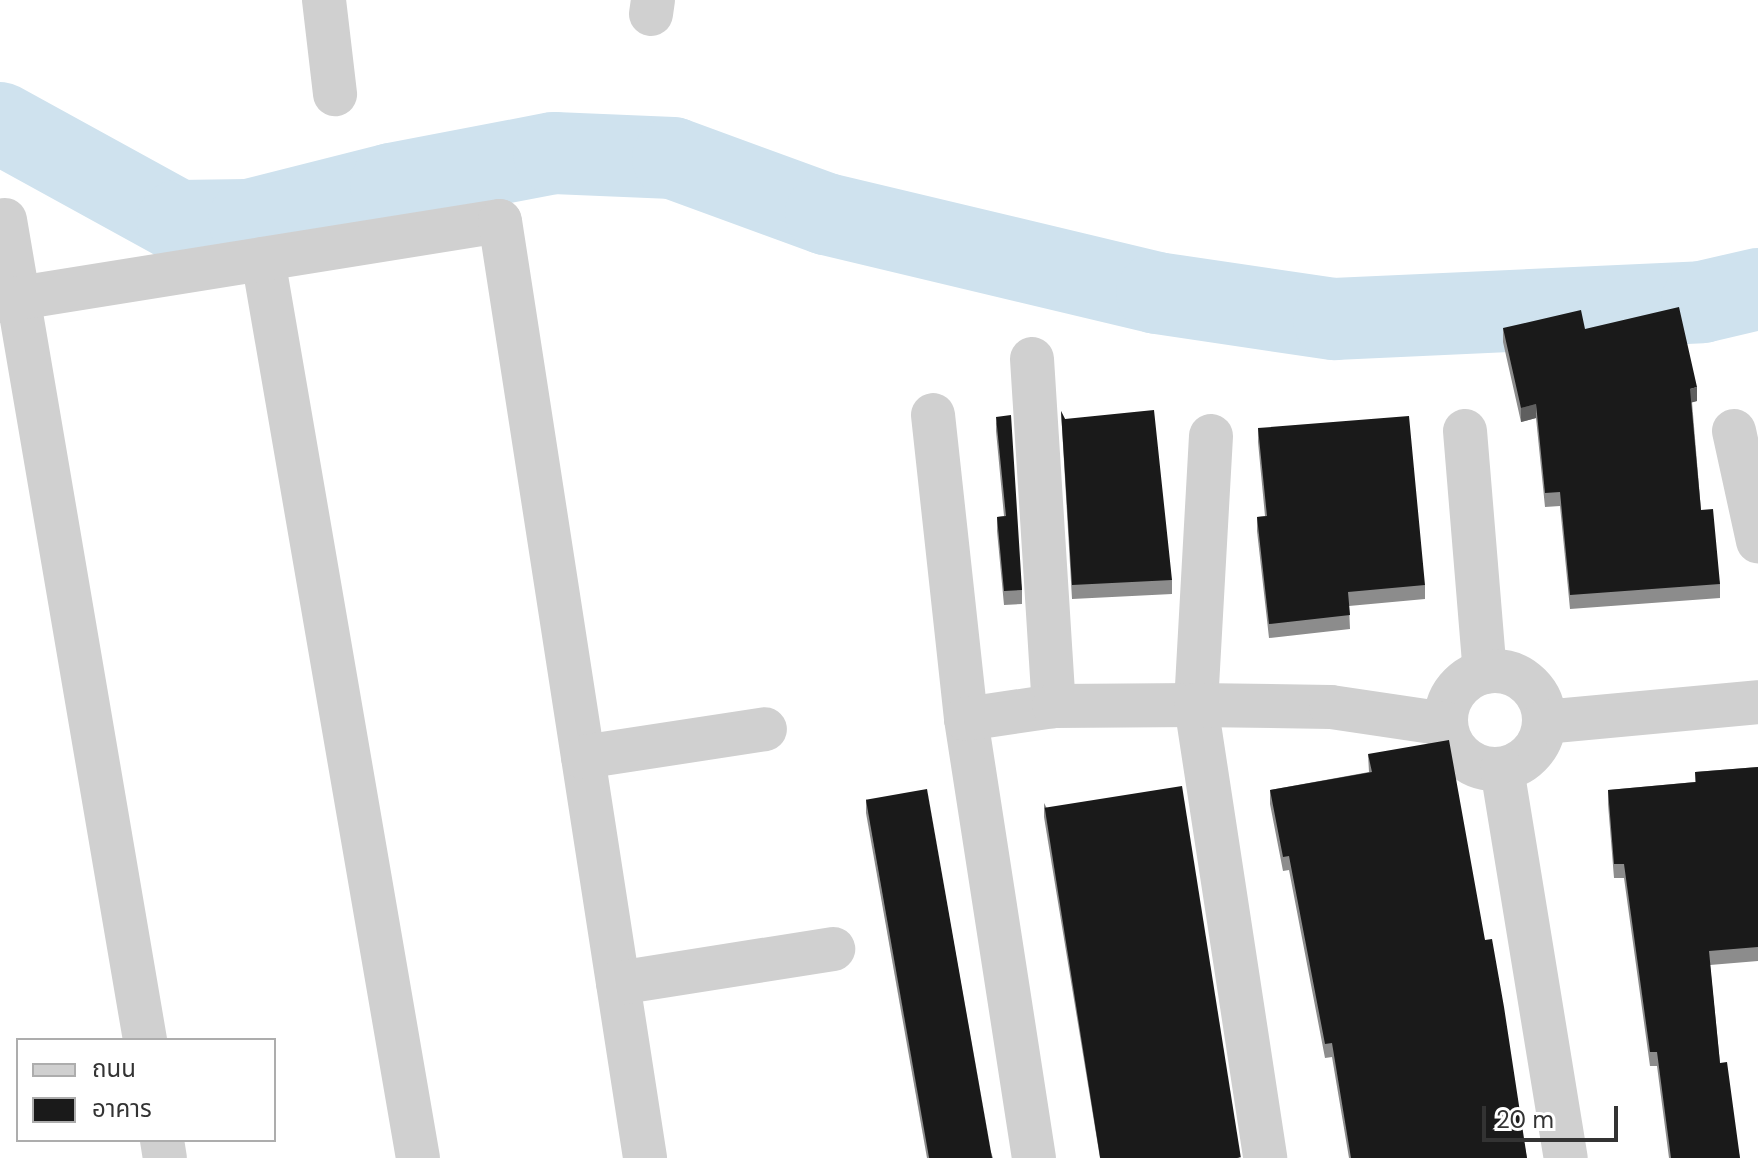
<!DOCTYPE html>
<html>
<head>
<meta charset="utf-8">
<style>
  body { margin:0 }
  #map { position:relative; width:1758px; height:1158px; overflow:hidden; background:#fff; font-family:"DM Sans","Noto Sans Thai",sans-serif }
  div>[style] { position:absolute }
  .river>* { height:82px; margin:-41px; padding:0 41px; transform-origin:41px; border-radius:41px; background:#cfe2ee }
  .street>* { height:44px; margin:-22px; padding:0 22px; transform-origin:22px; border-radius:22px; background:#d0d0d0 }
  .street>.ring { margin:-22px; padding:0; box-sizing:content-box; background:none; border:44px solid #d0d0d0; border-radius:50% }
  .wall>* { inset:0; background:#8c8c8c }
  .shaded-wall>* { inset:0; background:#5f5f5f }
  .building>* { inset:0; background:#1a1a1a; transform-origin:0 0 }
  span { translate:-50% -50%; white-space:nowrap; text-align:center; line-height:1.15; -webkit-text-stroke:8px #fff; paint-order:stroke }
  .legend { position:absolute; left:16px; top:1038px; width:260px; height:104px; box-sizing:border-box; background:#fff; border:2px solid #adadad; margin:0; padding:10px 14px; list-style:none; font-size:24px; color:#333 }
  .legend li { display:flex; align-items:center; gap:16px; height:40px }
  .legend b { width:40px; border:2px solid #adadad }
  .scale { position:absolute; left:1482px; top:1106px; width:136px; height:36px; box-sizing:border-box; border:4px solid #333; border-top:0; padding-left:10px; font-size:24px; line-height:28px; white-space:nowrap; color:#333; -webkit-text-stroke:6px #fff; paint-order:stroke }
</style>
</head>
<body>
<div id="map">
  <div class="river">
    <i style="left:0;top:123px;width:203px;rotate:28.8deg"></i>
    <i style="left:178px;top:221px;width:71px;rotate:-0.8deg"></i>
    <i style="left:249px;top:220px;width:146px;rotate:-14.2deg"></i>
    <i style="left:391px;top:184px;width:166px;rotate:-10.8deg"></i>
    <i style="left:554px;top:153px;width:119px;rotate:2.4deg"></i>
    <i style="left:673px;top:158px;width:163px;rotate:20.1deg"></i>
    <i style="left:826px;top:214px;width:340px;rotate:13.4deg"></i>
    <i style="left:1157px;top:293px;width:179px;rotate:8.4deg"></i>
    <i style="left:1334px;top:319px;width:368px;rotate:-2.6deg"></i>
    <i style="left:1702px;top:302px;width:57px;rotate:-13.1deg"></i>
  </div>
  <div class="street">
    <i style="left:324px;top:0;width:95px;rotate:83.3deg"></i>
    <i style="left:651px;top:14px;width:14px;rotate:-82deg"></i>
    <i style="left:5px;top:220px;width:832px;rotate:80.31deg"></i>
    <i style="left:263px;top:259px;width:912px;rotate:80.22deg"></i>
    <i style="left:0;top:301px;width:506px;rotate:-9.09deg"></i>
    <i style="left:500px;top:221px;width:948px;rotate:81.2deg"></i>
    <i style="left:1032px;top:359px;width:348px;rotate:86.4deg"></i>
    <i style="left:933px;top:415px;width:306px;rotate:83.8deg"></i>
    <i style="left:966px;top:719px;width:444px;rotate:81.2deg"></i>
    <i style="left:1465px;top:431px;width:242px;rotate:85.3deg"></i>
    <i style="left:1734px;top:431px;width:113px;rotate:77.7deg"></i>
    <i style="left:1211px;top:436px;width:269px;rotate:93.2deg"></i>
    <i style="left:1196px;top:705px;width:458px;rotate:81.3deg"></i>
    <i class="ring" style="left:1446px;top:671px;width:54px;height:54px"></i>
    <i style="left:966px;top:719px;width:89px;rotate:-8.4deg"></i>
    <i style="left:1054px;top:706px;width:142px;rotate:-0.4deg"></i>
    <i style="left:1196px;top:705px;width:135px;rotate:0.8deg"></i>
    <i style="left:1331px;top:707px;width:116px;rotate:8.4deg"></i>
    <i style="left:1544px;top:722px;width:215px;rotate:-5.3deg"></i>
    <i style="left:583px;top:757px;width:184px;rotate:-8.7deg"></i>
    <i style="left:1502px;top:769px;width:394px;rotate:80.7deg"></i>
    <i style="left:618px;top:983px;width:218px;rotate:-9deg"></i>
    <i style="left:162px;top:1140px;width:18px;rotate:81deg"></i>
  </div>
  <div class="wall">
    <i style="clip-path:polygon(1503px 328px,1585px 329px,1697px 401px,1692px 402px,1701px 510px,1720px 584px,1720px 598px,1570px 609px,1560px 506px,1545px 507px,1536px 418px,1521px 422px,1503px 342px)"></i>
    <i style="clip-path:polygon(1061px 411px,1065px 419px,1172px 580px,1172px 594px,1072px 599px)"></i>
    <i style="clip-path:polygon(996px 417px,1022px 590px,1022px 604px,1004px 605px,997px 531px,997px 517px,1004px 516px,996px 431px)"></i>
    <i style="clip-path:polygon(1258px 428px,1425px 585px,1425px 599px,1349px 606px,1350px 629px,1269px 638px,1257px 531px,1257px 517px,1265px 516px,1258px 442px)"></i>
    <i style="clip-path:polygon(1368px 754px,1485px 940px,1527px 1158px,1349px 1158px,1332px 1057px,1325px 1058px,1289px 870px,1283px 871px,1270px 804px,1270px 790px,1369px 772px)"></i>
    <i style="clip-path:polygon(1758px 767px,1758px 961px,1710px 965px,1720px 1063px,1740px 1158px,1669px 1158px,1657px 1066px,1650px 1066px,1624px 878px,1614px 878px,1608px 804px,1608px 790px,1695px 782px,1695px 772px)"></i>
    <i style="clip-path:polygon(866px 799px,993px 1158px,927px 1158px,866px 813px)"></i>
    <i style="clip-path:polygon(1044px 803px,1239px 1158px,1100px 1158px,1044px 817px)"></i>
  </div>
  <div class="shaded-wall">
    <i style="clip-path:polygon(1697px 387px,1697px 401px,1690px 403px,1690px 389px)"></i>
    <i style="clip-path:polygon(1536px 404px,1536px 418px,1521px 422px,1521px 408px)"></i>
  </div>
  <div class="building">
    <i style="clip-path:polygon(1679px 307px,1697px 387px,1690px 389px,1701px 510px,1713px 509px,1720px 584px,1570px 595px,1560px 492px,1545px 493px,1536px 404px,1521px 408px,1503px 328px,1581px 310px,1585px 329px)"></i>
    <i style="clip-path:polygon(1154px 410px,1172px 580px,1072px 585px,1061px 411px,1065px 419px)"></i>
    <i style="clip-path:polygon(1011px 415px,1022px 590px,1004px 591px,997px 517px,1006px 516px,996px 417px)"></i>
    <i style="clip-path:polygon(1409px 416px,1425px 585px,1348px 592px,1350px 615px,1269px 624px,1257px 517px,1267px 516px,1258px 428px)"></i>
    <i style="clip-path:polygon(1449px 740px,1485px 940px,1492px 939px,1504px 1007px,1527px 1158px,1351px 1158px,1332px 1043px,1325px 1044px,1289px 856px,1283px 857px,1270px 790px,1372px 772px,1368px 754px)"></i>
    <i style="clip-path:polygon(1758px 767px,1758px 947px,1709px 951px,1720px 1063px,1727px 1062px,1740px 1158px,1671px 1158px,1657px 1052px,1650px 1052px,1624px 864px,1614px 864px,1608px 790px,1696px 782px,1695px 772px)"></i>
    <i style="left:1182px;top:786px;width:376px;height:139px;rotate:81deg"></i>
    <i style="left:927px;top:789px;width:375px;height:62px;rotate:80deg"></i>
  </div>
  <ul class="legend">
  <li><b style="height:10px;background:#d0d0d0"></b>ถนน</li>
  <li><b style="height:22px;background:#1a1a1a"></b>อาคาร</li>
  </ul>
  <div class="scale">20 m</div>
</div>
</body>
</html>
